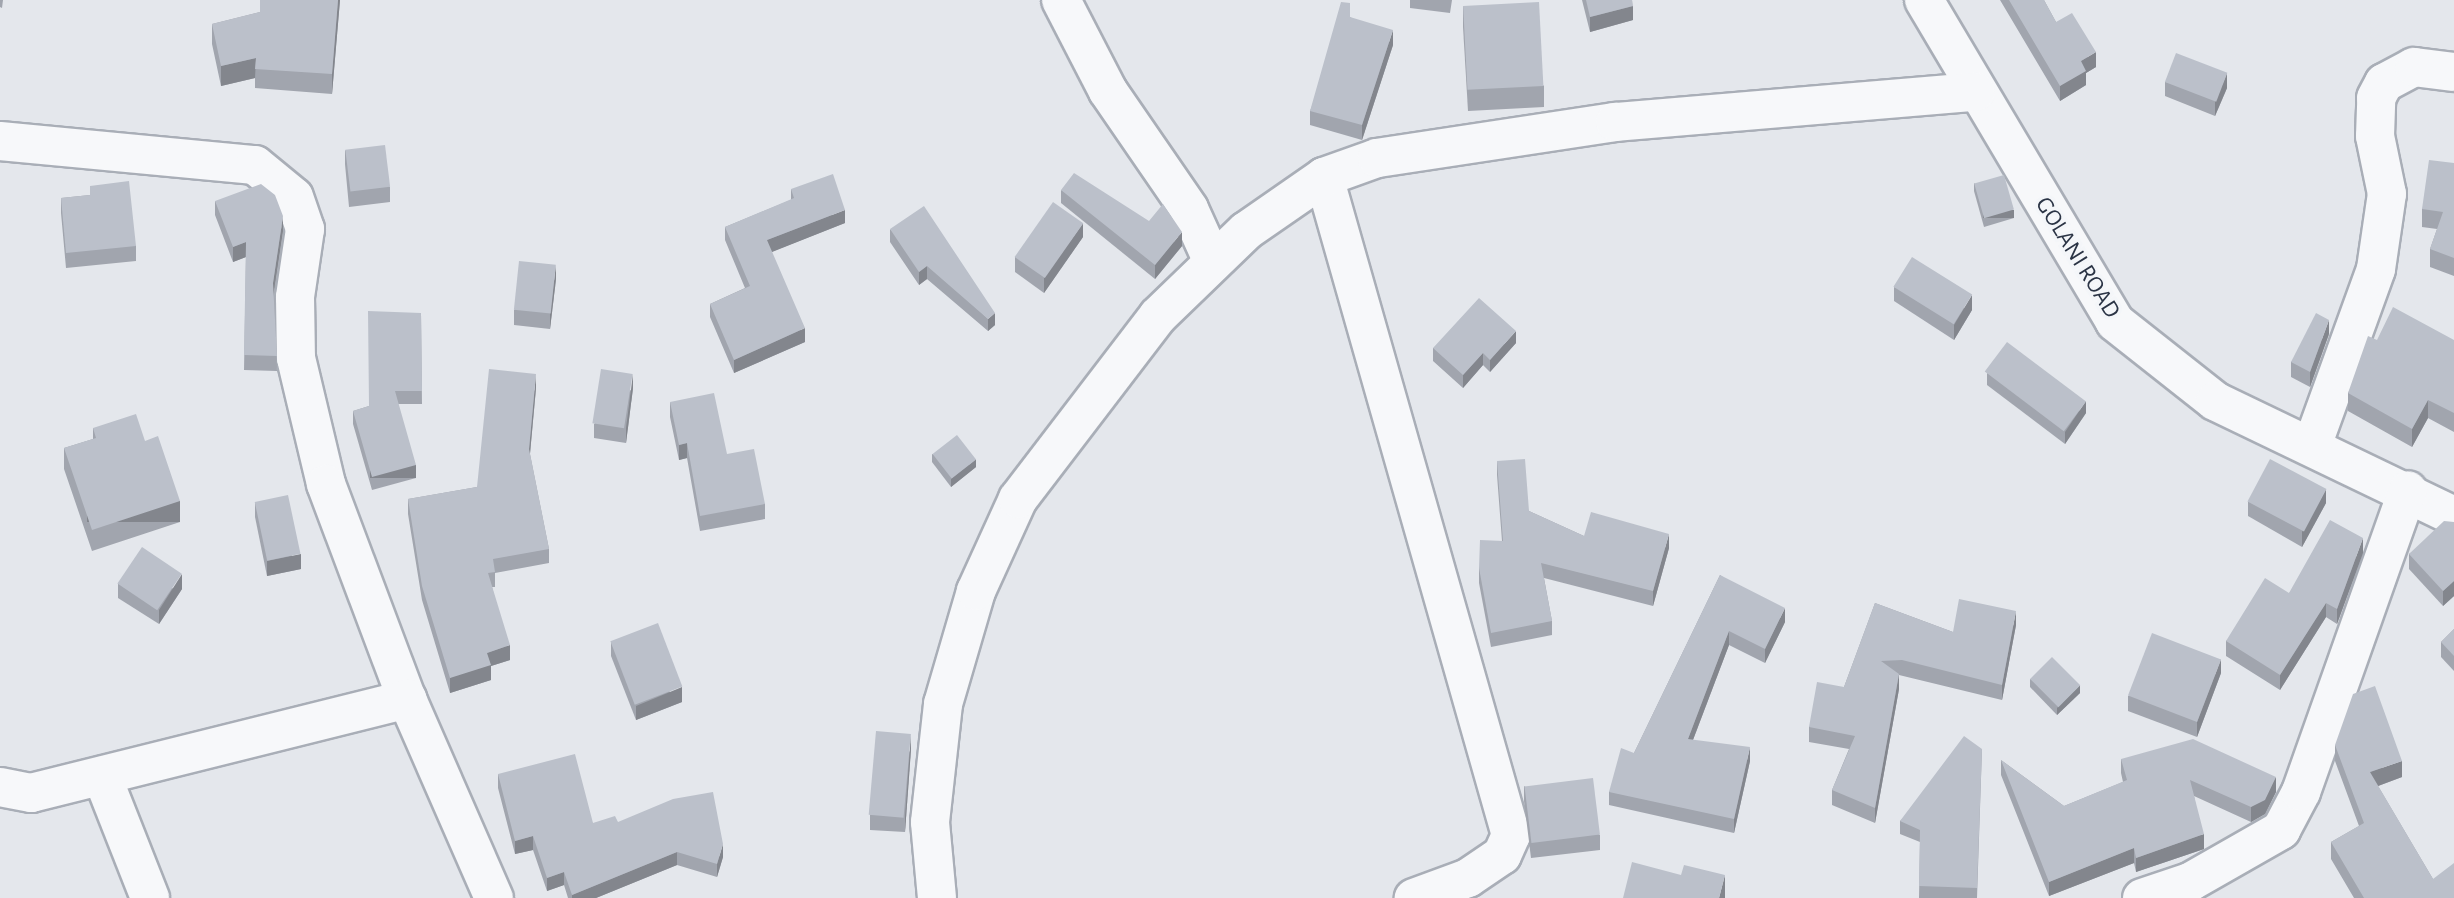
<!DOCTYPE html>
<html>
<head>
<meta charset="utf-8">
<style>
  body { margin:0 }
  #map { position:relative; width:2454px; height:898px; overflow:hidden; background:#e4e7ec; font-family:"Alegreya Sans",sans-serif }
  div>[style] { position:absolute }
  .roads { filter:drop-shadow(2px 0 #a9aeb7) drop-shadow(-2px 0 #a9aeb7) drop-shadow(0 2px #a9aeb7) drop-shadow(0 -2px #a9aeb7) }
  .minor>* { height:38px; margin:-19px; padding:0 19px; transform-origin:19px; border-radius:19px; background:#f7f8fa }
  .wall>* { inset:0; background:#a1a5ae }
  .shaded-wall>* { inset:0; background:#83868d; transform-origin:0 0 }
  .building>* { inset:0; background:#bbc0ca; transform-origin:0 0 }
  span { translate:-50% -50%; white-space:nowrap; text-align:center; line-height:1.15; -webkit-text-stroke:7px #f4f6f9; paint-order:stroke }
  .street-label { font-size:24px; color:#2b3445 }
</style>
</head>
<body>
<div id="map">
  <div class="roads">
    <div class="minor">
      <i style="left:1061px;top:0;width:102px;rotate:62.7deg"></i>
      <i style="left:1108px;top:91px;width:143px;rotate:55.5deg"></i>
      <i style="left:1189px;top:209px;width:58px;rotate:65.6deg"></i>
      <i style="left:1924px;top:0;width:374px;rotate:59.3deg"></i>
      <i style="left:2115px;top:322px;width:127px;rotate:38.3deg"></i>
      <i style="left:2215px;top:401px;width:265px;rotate:25.7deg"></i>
      <i style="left:0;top:141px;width:256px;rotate:5.4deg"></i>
      <i style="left:255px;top:165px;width:50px;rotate:39.4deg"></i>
      <i style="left:294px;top:197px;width:34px;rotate:71deg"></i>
      <i style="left:305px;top:229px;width:69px;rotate:98.4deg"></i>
      <i style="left:295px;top:297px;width:61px;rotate:89.1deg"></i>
      <i style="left:296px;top:358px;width:130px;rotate:76.6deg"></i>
      <i style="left:326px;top:484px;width:230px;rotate:69.4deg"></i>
      <i style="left:407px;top:699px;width:217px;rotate:66.4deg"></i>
      <i style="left:1324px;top:177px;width:684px;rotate:74.14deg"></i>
      <i style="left:1511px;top:835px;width:22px;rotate:114deg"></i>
      <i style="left:1502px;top:855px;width:41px;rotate:145.9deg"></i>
      <i style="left:1468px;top:878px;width:58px;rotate:159.7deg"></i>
      <i style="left:2312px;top:446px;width:188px;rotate:-70.1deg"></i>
      <i style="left:2376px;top:269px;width:76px;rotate:-81.7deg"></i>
      <i style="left:2387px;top:194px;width:59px;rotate:-101.7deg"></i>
      <i style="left:2375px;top:136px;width:38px;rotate:-88deg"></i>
      <i style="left:2376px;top:98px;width:17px;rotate:-62deg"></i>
      <i style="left:2384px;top:83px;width:34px;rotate:-28deg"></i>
      <i style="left:2414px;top:67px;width:40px;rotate:7.1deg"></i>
      <i style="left:102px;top:776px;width:131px;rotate:68.5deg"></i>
      <i style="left:0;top:787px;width:32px;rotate:11deg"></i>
      <i style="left:31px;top:793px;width:388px;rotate:-14deg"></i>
      <i style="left:937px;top:898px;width:76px;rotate:-95.3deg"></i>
      <i style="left:930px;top:822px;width:119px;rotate:-83.7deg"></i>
      <i style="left:943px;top:704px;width:118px;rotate:-73.7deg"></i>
      <i style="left:976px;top:591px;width:101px;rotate:-65.5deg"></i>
      <i style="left:1018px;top:499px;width:230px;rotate:-52.6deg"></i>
      <i style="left:1158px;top:316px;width:122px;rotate:-44deg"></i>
      <i style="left:1246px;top:231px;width:95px;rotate:-34.7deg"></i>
      <i style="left:1324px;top:177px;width:56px;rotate:-19.7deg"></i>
      <i style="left:1377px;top:158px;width:241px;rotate:-8.6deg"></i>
      <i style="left:1615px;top:122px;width:362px;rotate:-4.8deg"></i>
      <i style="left:2142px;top:898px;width:51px;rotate:-18.4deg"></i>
      <i style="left:2190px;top:882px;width:105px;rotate:-29.7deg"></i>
      <i style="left:2281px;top:830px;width:43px;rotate:-62.2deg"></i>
      <i style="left:2301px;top:792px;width:320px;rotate:-70.5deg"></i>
    </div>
  </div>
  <div class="wall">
    <i style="clip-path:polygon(0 0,3px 0,2px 8px,0 7px)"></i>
    <i style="clip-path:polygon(340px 0,332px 94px,255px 88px,255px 78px,221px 86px,212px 44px,212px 24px,260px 12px)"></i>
    <i style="clip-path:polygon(1410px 0,1452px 0,1450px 13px,1410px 8px)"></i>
    <i style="clip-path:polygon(1582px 0,1632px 0,1633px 20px,1590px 32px)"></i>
    <i style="clip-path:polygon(2000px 0,2044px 0,2056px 22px,2096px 67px,2086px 73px,2086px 85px,2060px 101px)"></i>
    <i style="clip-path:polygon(1463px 6px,1544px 86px,1544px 107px,1468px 111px,1463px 27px)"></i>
    <i style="clip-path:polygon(1350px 17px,1393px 45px,1362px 140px,1310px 125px,1310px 111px)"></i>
    <i style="clip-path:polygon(2165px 82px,2227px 88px,2215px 116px,2165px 96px)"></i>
    <i style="clip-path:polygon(345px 150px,390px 187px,390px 202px,349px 207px,345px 164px)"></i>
    <i style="clip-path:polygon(2454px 163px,2454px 276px,2430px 267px,2430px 249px,2437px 229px,2422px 227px,2422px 209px)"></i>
    <i style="clip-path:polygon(1974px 183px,2014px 218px,1984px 227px,1974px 191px)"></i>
    <i style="clip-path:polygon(90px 186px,136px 246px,136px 261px,66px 268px,61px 213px,61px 198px,90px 195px)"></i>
    <i style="clip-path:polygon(791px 189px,845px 223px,771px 252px,805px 342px,734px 373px,710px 317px,710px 304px,745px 288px,725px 240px,725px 227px,791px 200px)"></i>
    <i style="clip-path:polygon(1061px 190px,1182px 246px,1155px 279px,1061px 203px)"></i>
    <i style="clip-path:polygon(215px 201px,283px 231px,274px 294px,277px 371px,244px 370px,246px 257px,233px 262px,215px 215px)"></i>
    <i style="clip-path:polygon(890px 229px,995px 325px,988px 331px,927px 279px,919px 285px,890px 242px)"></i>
    <i style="clip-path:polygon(1083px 237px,1044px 293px,1015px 272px,1015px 257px)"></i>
    <i style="clip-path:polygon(556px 279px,550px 329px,514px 325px,514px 310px)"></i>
    <i style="clip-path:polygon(1894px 287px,1972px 310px,1954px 340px,1894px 301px)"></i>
    <i style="clip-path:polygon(421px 313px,422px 404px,398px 404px,416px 478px,372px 490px,353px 424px,353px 411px,369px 406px)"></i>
    <i style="clip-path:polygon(2329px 334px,2310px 387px,2291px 377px,2291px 362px)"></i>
    <i style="clip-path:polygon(2377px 340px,2454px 340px,2454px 432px,2428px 418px,2412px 447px,2348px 411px,2348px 393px)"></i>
    <i style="clip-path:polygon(1516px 343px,1490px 372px,1483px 365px,1463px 388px,1433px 361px,1433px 348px)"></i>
    <i style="clip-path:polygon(1987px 373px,2086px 413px,2065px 444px,1987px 385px)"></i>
    <i style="clip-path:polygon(536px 388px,530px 454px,549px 549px,549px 563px,495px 573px,495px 587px,492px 587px,510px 660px,491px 666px,491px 680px,450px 693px,422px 600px,408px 514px,408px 499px,477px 487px)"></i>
    <i style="clip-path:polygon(633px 388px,626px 443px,594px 438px,594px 424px)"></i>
    <i style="clip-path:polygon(670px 402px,765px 504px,765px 519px,700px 531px,687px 458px,679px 460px,670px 417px)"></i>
    <i style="clip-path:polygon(93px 428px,145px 441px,180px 522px,92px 551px,64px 469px,64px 448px,93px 439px)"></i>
    <i style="clip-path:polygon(932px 454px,976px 467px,951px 487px,932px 462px)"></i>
    <i style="clip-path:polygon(1497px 461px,1529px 511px,1584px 536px,1669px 548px,1653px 606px,1544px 578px,1552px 621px,1552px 635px,1491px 647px,1479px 583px,1479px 568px,1502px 541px,1497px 475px)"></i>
    <i style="clip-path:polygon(255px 502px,301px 569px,267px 576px,255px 517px)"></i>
    <i style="clip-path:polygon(2248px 502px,2326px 503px,2302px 547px,2248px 516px)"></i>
    <i style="clip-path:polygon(2454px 522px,2454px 596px,2443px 606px,2409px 569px,2409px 554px)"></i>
    <i style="clip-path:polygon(2363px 553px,2337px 624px,2326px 617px,2280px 690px,2226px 656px,2226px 641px,2289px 593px)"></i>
    <i style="clip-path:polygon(1720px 575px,1785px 622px,1765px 663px,1729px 645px,1693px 740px,1750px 761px,1734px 833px,1609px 805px,1609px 792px,1634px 753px)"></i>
    <i style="clip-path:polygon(118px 584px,182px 589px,159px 624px,118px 598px)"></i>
    <i style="clip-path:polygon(1875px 603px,1953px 632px,2016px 625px,2002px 700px,1899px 675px,1899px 689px,1875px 823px,1832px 805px,1832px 790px,1849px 749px,1809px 742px,1809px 727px,1844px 687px)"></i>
    <i style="clip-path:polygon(2454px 629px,2454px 671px,2441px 657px,2441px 642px)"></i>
    <i style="clip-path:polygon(611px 642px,682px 702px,636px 720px,611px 656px)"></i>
    <i style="clip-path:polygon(2221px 673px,2197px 737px,2128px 711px,2128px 696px)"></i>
    <i style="clip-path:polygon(2030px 679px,2080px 693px,2057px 715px,2030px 687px)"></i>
    <i style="clip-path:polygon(2335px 745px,2402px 777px,2378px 786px,2433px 879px,2454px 898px,2354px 898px,2331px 859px,2331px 842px,2359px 826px,2335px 761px)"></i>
    <i style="clip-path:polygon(911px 749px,905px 832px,870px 830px,870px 815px)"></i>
    <i style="clip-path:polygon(1982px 749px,1977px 898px,1919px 898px,1920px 842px,1900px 834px,1900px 821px)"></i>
    <i style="clip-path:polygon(2121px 759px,2276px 792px,2265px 814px,2251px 822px,2194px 796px,2204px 849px,2136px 872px,2134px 863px,2049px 896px,2001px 775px,2001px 760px,2064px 806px,2123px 782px,2121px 773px)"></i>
    <i style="clip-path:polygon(498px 774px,593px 823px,618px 822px,723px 857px,717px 877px,677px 865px,596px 898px,568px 898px,564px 885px,547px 891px,533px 850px,515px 854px,498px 788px)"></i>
    <i style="clip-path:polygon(1524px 786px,1600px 835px,1600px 850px,1531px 858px,1524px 801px)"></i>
  </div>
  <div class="shaded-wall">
    <i style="clip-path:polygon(338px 0,340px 0,332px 94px,332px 74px)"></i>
    <i style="clip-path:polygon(1633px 6px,1633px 20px,1590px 32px,1590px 17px)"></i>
    <i style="clip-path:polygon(1393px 30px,1393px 45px,1362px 140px,1362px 125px)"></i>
    <i style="clip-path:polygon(2096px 52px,2096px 67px,2086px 73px,2086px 85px,2060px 101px,2060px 86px,2081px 61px)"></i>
    <i style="clip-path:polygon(256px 58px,255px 78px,221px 86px,221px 66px)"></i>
    <i style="clip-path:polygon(2227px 73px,2227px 88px,2215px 116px,2215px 102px)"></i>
    <i style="clip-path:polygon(845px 210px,845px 223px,767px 254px,767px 240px)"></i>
    <i style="left:2014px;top:210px;width:8px;height:31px;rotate:90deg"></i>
    <i style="clip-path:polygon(283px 216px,283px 231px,273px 297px,273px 283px)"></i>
    <i style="clip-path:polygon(1083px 223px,1083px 237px,1044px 293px,1044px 278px)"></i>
    <i style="clip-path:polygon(1182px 232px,1182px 246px,1155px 279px,1155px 265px)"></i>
    <i style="clip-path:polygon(246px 242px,246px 257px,233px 262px,233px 247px)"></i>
    <i style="clip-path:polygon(556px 265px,556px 279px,550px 329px,550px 314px)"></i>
    <i style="clip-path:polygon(927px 266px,927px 279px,919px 285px,919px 272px)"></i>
    <i style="clip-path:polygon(1972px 295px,1972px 310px,1954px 340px,1954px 325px)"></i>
    <i style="clip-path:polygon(995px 313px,995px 325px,988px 331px,988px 319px)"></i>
    <i style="clip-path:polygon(2329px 320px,2329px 334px,2310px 387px,2310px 372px)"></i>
    <i style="clip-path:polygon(805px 328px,805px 342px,734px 373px,734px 360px)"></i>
    <i style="clip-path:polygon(1516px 331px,1516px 343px,1490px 372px,1490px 360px)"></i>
    <i style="clip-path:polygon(1483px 353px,1483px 365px,1463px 388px,1463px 375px)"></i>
    <i style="clip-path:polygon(536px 374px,536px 388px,529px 464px,529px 449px)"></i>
    <i style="clip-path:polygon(633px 374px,633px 388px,626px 443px,626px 428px)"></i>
    <i style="clip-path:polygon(2428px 400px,2428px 418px,2412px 447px,2412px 429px)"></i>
    <i style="clip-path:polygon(2086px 401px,2086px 413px,2065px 444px,2065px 432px)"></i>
    <i style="clip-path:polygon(687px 443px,687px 458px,679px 460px,679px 445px)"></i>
    <i style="clip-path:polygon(976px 459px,976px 467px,951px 487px,951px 479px)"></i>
    <i style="left:416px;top:465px;width:13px;height:46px;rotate:90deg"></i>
    <i style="clip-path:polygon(2326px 489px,2326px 503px,2302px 547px,2302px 532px)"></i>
    <i style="left:180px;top:501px;width:21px;height:93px;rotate:90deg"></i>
    <i style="clip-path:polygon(1669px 534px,1669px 548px,1653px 606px,1653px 591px)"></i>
    <i style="clip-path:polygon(2363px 538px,2363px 553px,2337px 624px,2337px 609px)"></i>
    <i style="clip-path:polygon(301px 554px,301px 569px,267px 576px,267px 561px)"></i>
    <i style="clip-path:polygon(182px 574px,182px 589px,159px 624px,159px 610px)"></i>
    <i style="clip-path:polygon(2454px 581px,2454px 596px,2443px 606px,2443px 591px)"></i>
    <i style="clip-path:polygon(2326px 603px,2326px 617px,2280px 690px,2280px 675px)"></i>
    <i style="clip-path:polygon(1785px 608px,1785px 622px,1765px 663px,1765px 649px)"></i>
    <i style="clip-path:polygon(2016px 611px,2016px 625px,2002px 700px,2002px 685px)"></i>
    <i style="clip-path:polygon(1729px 631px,1729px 645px,1688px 753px,1688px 739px)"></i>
    <i style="clip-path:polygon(510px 645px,510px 660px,491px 666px,491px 680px,450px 693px,450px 678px,487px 653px)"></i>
    <i style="clip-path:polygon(2221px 659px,2221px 673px,2197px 737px,2197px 722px)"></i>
    <i style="clip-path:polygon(1899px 674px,1899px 689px,1875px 823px,1875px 808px)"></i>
    <i style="clip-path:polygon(2080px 685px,2080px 693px,2057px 715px,2057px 708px)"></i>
    <i style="clip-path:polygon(682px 687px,682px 702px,636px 720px,636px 706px)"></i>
    <i style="clip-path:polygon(911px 734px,911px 749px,905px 832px,905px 817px)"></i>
    <i style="clip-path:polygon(1750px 747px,1750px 761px,1734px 833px,1734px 819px)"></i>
    <i style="clip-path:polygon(2402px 761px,2402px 777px,2370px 789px,2370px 772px)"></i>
    <i style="clip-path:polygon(2276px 777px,2276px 792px,2265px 814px,2251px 822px,2251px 807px)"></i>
    <i style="clip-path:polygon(2204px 834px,2204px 849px,2136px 872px,2136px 858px)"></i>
    <i style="clip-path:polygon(533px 836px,533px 850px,515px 854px,515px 841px)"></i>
    <i style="clip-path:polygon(723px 844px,723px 857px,717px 877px,717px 864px)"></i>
    <i style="clip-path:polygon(2134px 848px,2134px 863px,2049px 896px,2049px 882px)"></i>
    <i style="clip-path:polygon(677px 852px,677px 865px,596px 898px,572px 898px,572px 895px)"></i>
    <i style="clip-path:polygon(564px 872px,564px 885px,547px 891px,547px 878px)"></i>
    <i style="clip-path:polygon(1725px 875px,1725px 898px,1719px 898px)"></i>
  </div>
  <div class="building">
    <i style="clip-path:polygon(260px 0,338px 0,332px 74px,255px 69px,256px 58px,221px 66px,212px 24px,260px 12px)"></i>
    <i style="clip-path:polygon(1586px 0,1632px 0,1633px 6px,1590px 17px)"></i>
    <i style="clip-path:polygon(2009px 0,2044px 0,2056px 22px,2072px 13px,2096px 52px,2081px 61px,2086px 71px,2060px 86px)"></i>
    <i style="clip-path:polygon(1341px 2px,1350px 3px,1350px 17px,1393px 30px,1362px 125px,1310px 111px)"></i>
    <i style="left:1539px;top:2px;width:84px;height:76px;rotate:87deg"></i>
    <i style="left:2176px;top:53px;width:55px;height:31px;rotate:21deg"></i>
    <i style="left:385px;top:145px;width:42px;height:40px;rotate:83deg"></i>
    <i style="clip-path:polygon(2429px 160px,2454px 163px,2454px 258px,2430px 249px,2443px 212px,2422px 209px)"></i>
    <i style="clip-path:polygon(1074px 173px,1149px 221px,1163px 204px,1182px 232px,1155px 265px,1061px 190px)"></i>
    <i style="clip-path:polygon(833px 174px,845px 210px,767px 240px,805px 328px,734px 360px,710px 304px,750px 286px,725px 227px,794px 198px,791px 189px)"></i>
    <i style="left:2004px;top:175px;width:36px;height:31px;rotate:74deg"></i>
    <i style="clip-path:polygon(129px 181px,136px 246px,66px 253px,61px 198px,90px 195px,90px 186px)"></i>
    <i style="clip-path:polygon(261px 184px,275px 195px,283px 216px,273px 283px,277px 356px,244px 355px,246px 242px,233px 247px,215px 201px)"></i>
    <i style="left:1053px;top:202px;width:37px;height:67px;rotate:35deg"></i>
    <i style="clip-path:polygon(924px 206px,995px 313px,988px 319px,927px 266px,919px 272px,890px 229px)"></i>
    <i style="left:1912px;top:257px;width:71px;height:35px;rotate:32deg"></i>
    <i style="left:519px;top:261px;width:37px;height:49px;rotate:6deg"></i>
    <i style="clip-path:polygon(1479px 298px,1516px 331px,1490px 360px,1483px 353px,1463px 375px,1433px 348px)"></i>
    <i style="clip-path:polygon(2393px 307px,2454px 340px,2454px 413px,2428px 400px,2412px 429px,2348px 393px,2368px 336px,2377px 340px)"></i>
    <i style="clip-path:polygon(368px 311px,421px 313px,422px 391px,395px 391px,416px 465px,372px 477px,353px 411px,369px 406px)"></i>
    <i style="clip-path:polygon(2316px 313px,2329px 320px,2310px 372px,2291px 362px)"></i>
    <i style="left:2007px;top:342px;width:99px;height:37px;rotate:37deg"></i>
    <i style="clip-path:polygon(489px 369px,536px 374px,529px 449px,549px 549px,493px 559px,495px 572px,488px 573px,510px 645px,487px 653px,491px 665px,450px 678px,422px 586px,408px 499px,477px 487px)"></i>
    <i style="left:601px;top:369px;width:32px;height:55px;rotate:9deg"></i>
    <i style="clip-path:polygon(714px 393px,727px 454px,754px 449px,765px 504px,700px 516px,687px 443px,679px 445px,670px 402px)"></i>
    <i style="clip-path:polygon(136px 414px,145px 441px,158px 436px,180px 501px,92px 530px,64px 448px,96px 438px,93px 428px)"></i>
    <i style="left:957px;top:435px;width:31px;height:31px;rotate:52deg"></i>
    <i style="clip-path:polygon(1525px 459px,1529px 511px,1584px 536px,1591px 512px,1669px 534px,1653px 591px,1541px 563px,1552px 621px,1491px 633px,1479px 568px,1480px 540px,1503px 541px,1497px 461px)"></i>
    <i style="left:2270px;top:459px;width:64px;height:48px;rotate:28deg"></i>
    <i style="left:288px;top:495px;width:60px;height:34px;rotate:78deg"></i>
    <i style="clip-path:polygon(2330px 520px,2363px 538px,2337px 609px,2326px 603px,2280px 675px,2226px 641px,2265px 578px,2289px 593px)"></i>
    <i style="clip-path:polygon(2444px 521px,2454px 522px,2454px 581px,2443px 591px,2409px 554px)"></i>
    <i style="left:142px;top:547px;width:48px;height:44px;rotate:34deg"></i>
    <i style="clip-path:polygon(1720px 575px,1785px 608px,1765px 649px,1729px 631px,1688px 739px,1750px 747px,1734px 819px,1609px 792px,1621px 748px,1634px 753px)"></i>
    <i style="clip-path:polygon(1959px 599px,2016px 611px,2002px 685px,1902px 660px,1881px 661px,1899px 674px,1875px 808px,1832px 790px,1855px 736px,1809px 727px,1817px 682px,1844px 687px,1875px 603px,1953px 632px)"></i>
    <i style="left:658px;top:623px;width:68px;height:51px;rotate:69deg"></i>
    <i style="clip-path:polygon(2454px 629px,2454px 656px,2441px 642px)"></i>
    <i style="left:2152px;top:633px;width:74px;height:67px;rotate:21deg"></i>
    <i style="left:2052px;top:657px;width:40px;height:31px;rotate:45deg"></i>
    <i style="clip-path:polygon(2375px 686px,2402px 761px,2370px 772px,2433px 879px,2454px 863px,2454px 898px,2364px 898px,2331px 842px,2364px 823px,2335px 745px,2353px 694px)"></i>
    <i style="left:876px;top:731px;width:35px;height:84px;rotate:5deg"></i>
    <i style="clip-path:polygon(1964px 736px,1982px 749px,1977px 888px,1919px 886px,1920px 830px,1900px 821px)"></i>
    <i style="clip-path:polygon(2193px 739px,2276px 777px,2265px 800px,2251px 807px,2190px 780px,2204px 834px,2136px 858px,2134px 848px,2049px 882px,2001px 760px,2064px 806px,2127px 780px,2121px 759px)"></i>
    <i style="clip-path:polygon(575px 754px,593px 823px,615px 816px,618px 822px,673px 799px,713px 792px,723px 844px,717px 864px,677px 852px,572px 895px,564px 872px,547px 878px,533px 836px,515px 841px,498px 774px)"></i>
    <i style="left:1593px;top:778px;width:57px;height:69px;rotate:83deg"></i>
    <i style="clip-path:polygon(1632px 862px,1681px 875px,1684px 865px,1725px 875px,1719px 898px,1623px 898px)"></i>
  </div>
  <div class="street-label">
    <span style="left:2077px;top:258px;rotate:58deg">GOLANI ROAD</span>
  </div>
</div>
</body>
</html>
